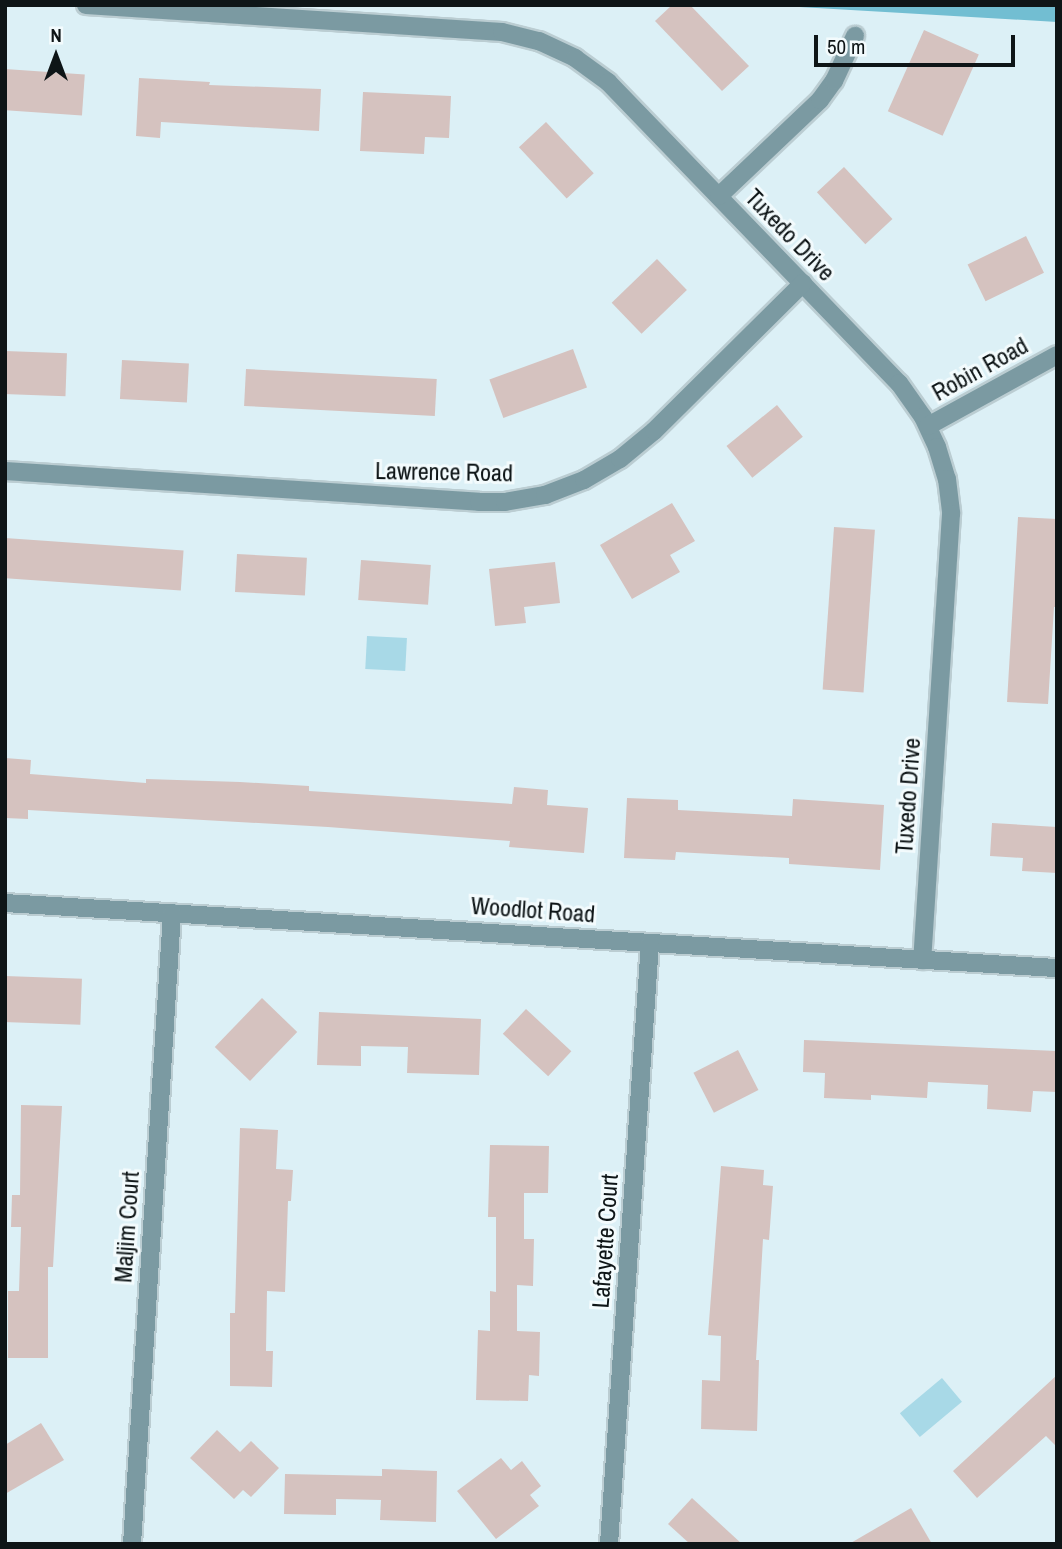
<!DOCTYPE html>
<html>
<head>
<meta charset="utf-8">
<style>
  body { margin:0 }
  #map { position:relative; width:1062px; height:1549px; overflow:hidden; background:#dcf0f6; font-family:"Archivo Narrow",sans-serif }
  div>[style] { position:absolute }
  .green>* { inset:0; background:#a8d9e7; transform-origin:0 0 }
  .forest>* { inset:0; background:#72bed2 }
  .building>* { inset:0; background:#d5c2bf; transform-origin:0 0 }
  .roads { filter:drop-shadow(2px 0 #bbcdd2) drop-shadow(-2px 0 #bbcdd2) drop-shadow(0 2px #bbcdd2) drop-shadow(0 -2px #bbcdd2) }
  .street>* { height:18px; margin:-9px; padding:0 9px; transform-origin:9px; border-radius:9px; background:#7b9aa2 }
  span { translate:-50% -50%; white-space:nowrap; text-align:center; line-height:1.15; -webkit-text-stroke:6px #f3fbfd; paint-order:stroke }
  .street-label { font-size:24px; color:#0e1517 }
  .frame { position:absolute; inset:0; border:7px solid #0e1517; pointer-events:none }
  .north { position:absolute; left:21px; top:21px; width:70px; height:70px; -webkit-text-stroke:5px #f3fbfd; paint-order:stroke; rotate:0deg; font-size:19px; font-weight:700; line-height:28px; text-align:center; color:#0e1517 }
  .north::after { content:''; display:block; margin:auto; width:24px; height:32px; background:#0e1517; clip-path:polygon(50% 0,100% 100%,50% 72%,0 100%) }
  .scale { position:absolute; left:814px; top:35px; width:201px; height:32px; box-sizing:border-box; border:4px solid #0e1517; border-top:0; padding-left:9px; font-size:21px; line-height:24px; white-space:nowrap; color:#0e1517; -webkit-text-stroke:5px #f3fbfd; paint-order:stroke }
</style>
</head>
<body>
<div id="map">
  <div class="green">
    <i style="left:367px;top:636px;width:40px;height:33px;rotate:3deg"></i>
    <i style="left:942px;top:1378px;width:31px;height:55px;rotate:50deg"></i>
  </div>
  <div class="forest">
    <i style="clip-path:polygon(765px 5px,1057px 5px,1057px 22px)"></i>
  </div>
  <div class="building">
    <i style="clip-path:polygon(672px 5px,690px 5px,749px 66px,722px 91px,655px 21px)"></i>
    <i style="left:924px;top:30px;width:60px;height:89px;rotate:24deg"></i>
    <i style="left:5px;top:69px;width:80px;height:41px;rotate:4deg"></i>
    <i style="clip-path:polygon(139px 78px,210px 82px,209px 85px,321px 89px,319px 131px,161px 122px,160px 138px,136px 136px)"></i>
    <i style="clip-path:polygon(363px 92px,451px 96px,449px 138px,425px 137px,424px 154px,360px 151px)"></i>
    <i style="left:546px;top:122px;width:70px;height:37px;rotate:47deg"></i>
    <i style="left:844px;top:167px;width:71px;height:37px;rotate:47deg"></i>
    <i style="left:1026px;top:236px;width:41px;height:65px;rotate:64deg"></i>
    <i style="left:657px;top:259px;width:43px;height:63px;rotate:46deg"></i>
    <i style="left:573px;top:349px;width:41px;height:89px;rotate:70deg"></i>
    <i style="left:5px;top:351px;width:62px;height:43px;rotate:2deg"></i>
    <i style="left:122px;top:360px;width:67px;height:39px;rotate:3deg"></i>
    <i style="left:246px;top:369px;width:191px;height:37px;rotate:3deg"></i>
    <i style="left:777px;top:405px;width:41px;height:65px;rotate:51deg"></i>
    <i style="clip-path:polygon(672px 503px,695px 541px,670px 555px,680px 572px,632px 599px,600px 545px)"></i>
    <i style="clip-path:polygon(1018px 517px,1057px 519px,1057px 607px,1054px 607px,1048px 704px,1007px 702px)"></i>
    <i style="left:834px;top:527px;width:41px;height:163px;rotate:4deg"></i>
    <i style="left:5px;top:538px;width:179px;height:40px;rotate:4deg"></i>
    <i style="left:237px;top:554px;width:70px;height:38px;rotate:3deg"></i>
    <i style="left:361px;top:560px;width:70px;height:40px;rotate:4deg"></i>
    <i style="clip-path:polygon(555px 562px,560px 603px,524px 607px,526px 623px,495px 626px,489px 569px)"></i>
    <i style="clip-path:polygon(5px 758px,31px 760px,30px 774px,146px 783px,146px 779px,240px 782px,309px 786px,309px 791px,512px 804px,514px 787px,548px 790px,547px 805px,588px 808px,584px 853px,509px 847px,510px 841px,328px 827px,28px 810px,28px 819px,5px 818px)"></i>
    <i style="clip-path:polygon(627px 798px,678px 800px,678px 810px,792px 816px,793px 799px,884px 805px,880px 870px,789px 864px,789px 858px,676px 852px,675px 860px,624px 858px)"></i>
    <i style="clip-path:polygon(992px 823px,1057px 827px,1057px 873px,1022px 871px,1023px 858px,990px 856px)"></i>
    <i style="left:5px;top:976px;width:77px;height:46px;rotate:2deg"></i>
    <i style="left:262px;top:998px;width:49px;height:68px;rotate:44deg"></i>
    <i style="left:526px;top:1009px;width:62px;height:34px;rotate:43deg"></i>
    <i style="clip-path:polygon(319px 1012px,481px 1019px,479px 1075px,407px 1073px,408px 1047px,361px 1046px,361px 1066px,317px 1065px)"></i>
    <i style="clip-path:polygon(804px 1040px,1057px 1051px,1057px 1092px,1033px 1091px,1031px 1112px,987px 1109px,988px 1085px,928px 1082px,927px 1098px,871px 1095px,871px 1100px,824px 1098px,825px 1073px,803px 1072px)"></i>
    <i style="left:738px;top:1050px;width:45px;height:50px;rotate:63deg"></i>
    <i style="clip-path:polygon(21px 1105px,62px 1106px,53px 1267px,48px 1267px,48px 1358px,8px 1358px,8px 1291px,19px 1291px,21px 1227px,11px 1227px,12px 1195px,20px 1195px)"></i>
    <i style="clip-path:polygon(240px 1128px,278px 1130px,276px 1169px,293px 1170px,291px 1201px,288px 1201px,285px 1292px,267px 1291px,266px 1351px,273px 1351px,272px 1387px,230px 1386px,230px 1313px,235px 1313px)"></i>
    <i style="clip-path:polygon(490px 1145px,549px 1146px,548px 1193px,524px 1193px,524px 1239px,534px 1239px,533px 1286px,517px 1285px,517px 1331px,540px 1332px,539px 1376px,529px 1375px,528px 1401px,476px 1400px,478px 1330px,490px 1331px,490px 1291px,496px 1292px,496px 1217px,488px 1217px)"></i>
    <i style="clip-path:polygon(721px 1166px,764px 1170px,763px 1185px,773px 1186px,769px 1240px,763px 1239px,756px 1360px,759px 1360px,757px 1431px,701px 1429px,702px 1380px,720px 1381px,721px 1336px,708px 1335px)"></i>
    <i style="clip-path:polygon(1057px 1375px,1057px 1447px,1046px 1436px,977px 1498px,953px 1471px)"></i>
    <i style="clip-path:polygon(41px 1423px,64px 1460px,5px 1494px,5px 1445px)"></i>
    <i style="clip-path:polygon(217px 1430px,240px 1452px,251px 1441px,279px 1468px,251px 1497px,243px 1490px,234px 1499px,190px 1458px)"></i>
    <i style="clip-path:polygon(501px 1458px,511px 1470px,522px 1461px,541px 1486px,530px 1495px,539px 1506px,496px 1539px,457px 1491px)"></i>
    <i style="clip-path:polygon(382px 1469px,437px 1471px,436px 1522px,380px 1520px,381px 1500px,336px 1499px,336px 1515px,284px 1514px,285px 1474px,382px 1476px)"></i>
    <i style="clip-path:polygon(692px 1498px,742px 1544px,690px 1544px,668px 1524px)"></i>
    <i style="clip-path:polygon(911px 1508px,932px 1544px,849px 1544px)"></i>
  </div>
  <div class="roads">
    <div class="street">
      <i style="left:86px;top:5px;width:417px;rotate:3.7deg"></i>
      <i style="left:502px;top:32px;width:38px;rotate:14deg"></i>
      <i style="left:539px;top:41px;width:40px;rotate:25deg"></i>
      <i style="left:575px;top:58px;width:41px;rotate:36deg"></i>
      <i style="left:608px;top:82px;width:419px;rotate:46deg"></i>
      <i style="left:899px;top:383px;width:42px;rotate:54.8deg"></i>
      <i style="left:923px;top:417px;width:33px;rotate:65deg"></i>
      <i style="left:937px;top:447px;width:34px;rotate:73deg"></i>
      <i style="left:947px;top:479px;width:35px;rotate:83deg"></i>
      <i style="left:951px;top:514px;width:447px;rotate:93.7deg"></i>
      <i style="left:719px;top:196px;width:139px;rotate:-43.5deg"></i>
      <i style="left:820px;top:100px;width:24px;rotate:-54deg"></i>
      <i style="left:834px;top:81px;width:50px;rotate:-65deg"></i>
      <i style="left:928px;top:426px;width:147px;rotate:-28.8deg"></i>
      <i style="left:5px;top:471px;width:475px;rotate:3.7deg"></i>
      <i style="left:479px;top:502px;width:26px"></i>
      <i style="left:505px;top:502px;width:41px;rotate:-9.9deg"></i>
      <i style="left:545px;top:495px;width:42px;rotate:-21deg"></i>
      <i style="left:584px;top:480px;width:42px;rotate:-30.3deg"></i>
      <i style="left:620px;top:459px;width:44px;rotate:-39.5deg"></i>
      <i style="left:654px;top:431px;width:210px;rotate:-44.8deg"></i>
      <i style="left:5px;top:903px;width:1054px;rotate:3.54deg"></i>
      <i style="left:132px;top:1544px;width:632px;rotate:-86.37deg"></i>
      <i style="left:609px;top:1544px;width:602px;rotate:-86.1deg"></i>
    </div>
  </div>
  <div class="street-label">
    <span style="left:790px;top:235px;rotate:46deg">Tuxedo Drive</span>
    <span style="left:980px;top:369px;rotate:-29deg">Robin Road</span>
    <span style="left:444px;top:472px;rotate:1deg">Lawrence Road</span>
    <span style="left:908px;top:796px;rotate:-86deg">Tuxedo Drive</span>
    <span style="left:533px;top:910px;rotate:4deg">Woodlot Road</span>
    <span style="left:127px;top:1227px;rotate:-86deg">Maljim Court</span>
    <span style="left:605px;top:1241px;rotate:-86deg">Lafayette Court</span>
  </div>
  <div class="frame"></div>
  <div class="north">N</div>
  <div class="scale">50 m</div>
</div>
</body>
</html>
